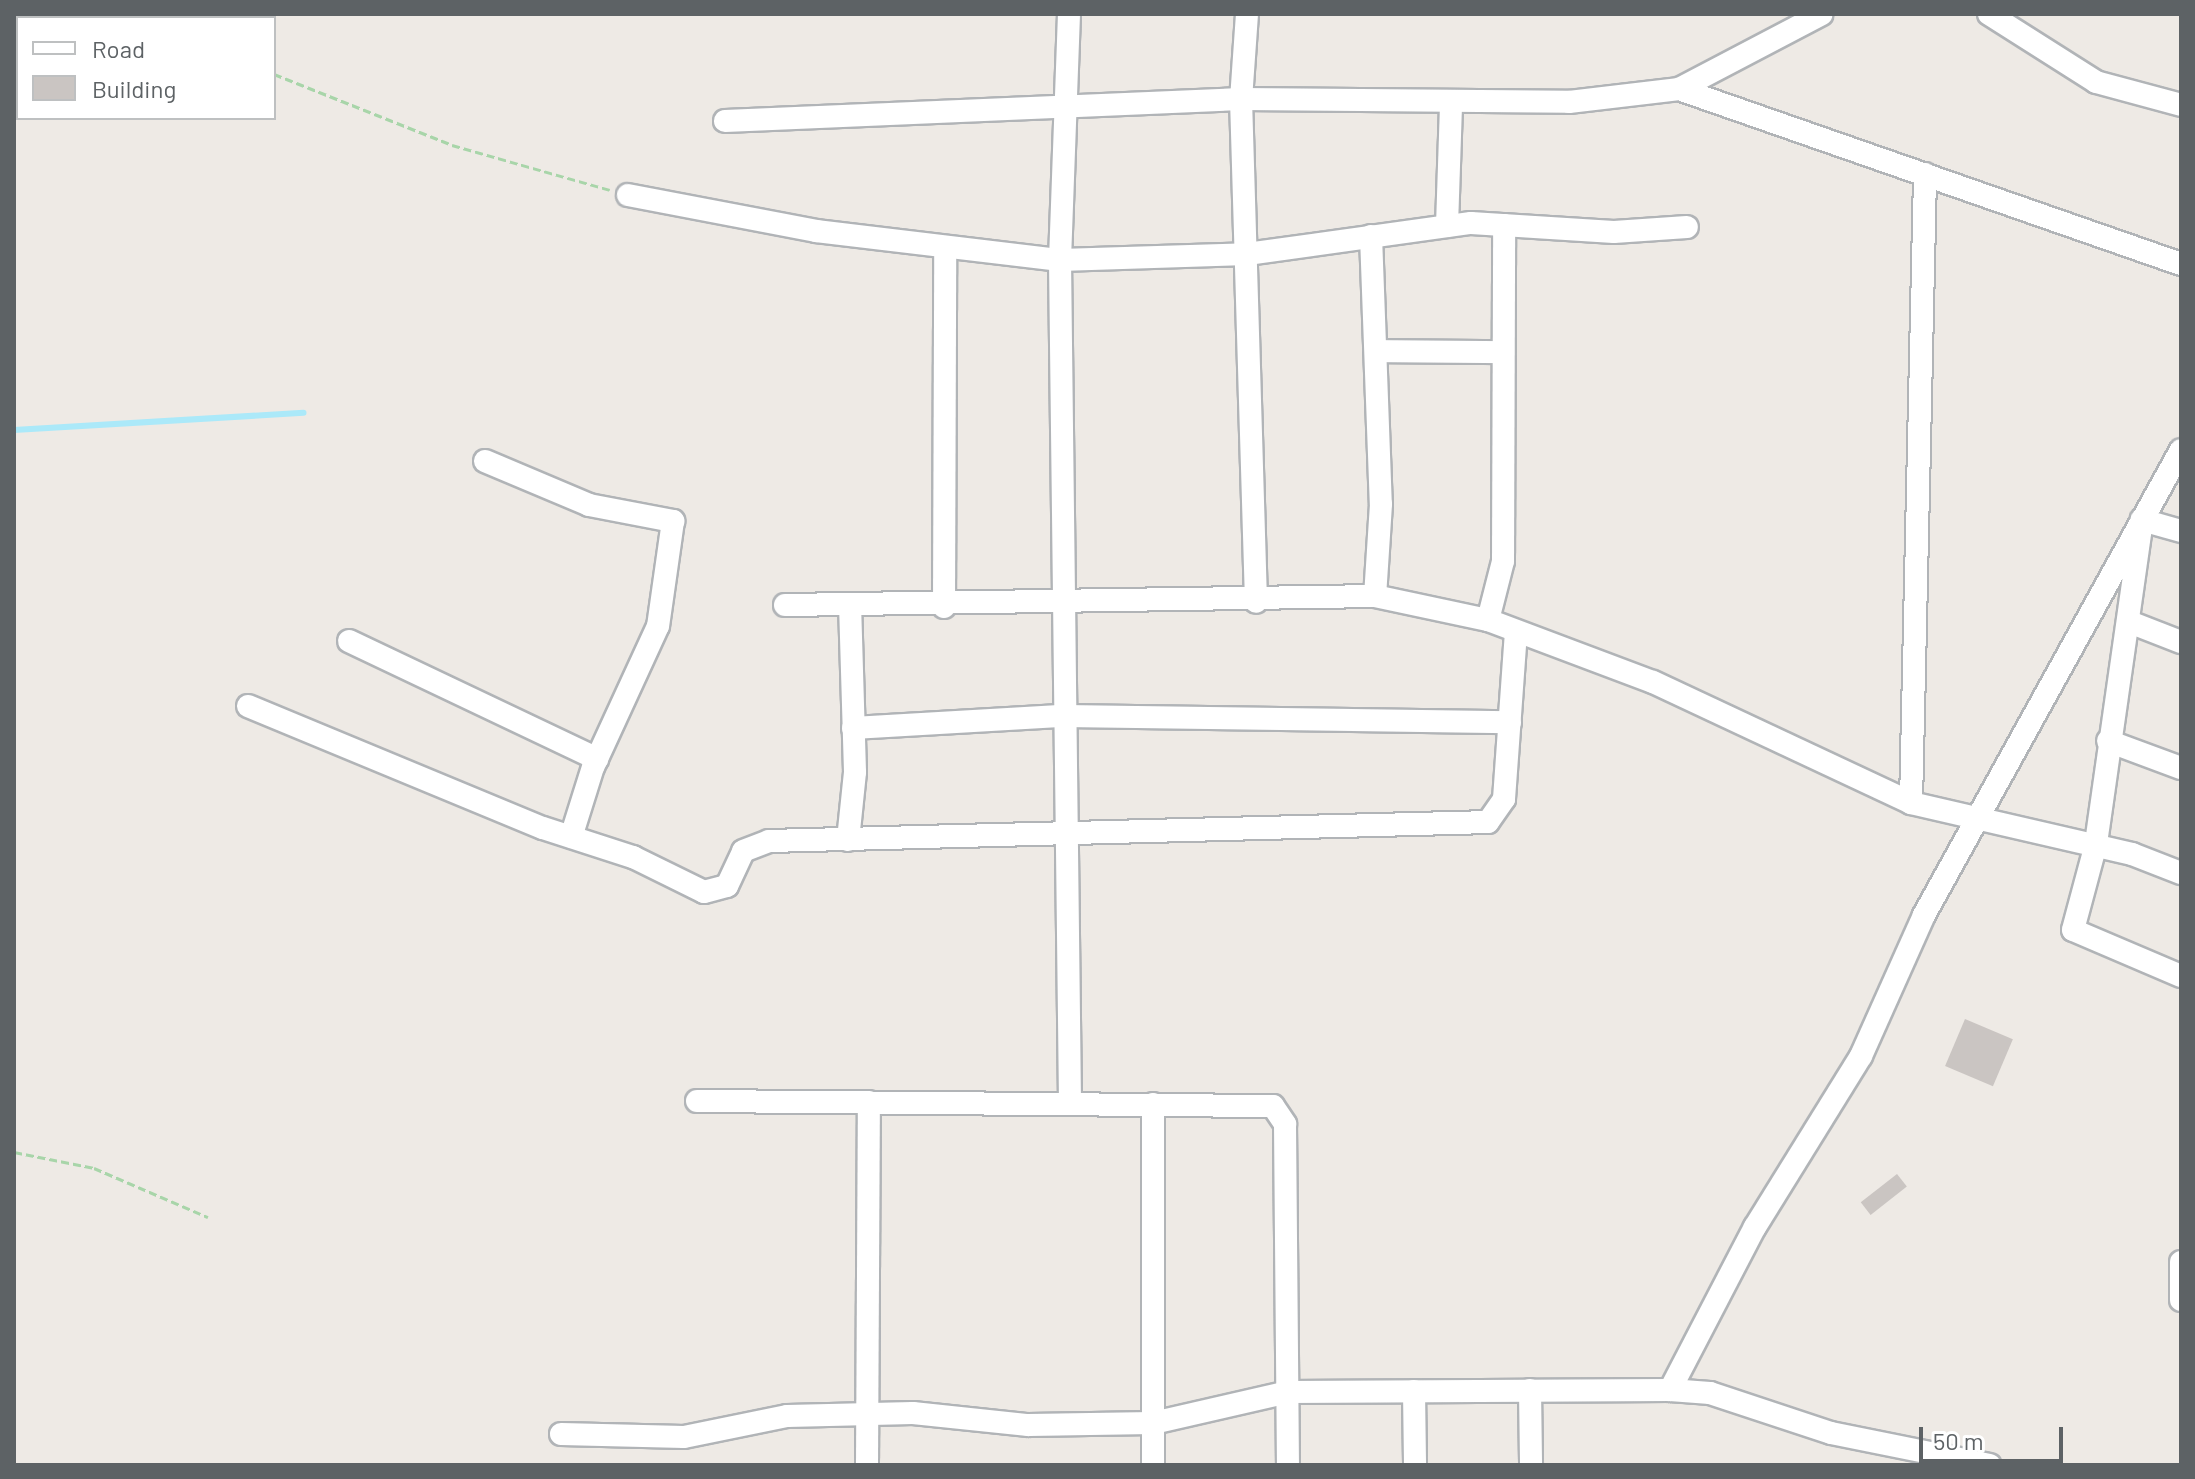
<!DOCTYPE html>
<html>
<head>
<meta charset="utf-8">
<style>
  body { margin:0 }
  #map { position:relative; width:2195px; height:1479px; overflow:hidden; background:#eeeae5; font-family:Barlow,sans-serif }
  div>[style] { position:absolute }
  .stream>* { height:6px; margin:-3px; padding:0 3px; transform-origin:3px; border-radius:3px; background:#abe9f9 }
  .building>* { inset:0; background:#cac5c2; transform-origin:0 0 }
  .path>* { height:3px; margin-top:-1.5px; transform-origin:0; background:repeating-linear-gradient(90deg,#a8d5a9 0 8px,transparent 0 12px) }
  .roads { filter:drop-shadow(2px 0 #b1b4b7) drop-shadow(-2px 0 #b1b4b7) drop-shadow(0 2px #b1b4b7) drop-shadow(0 -2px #b1b4b7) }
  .minor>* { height:22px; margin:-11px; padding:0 11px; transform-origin:11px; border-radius:11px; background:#fff }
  span { translate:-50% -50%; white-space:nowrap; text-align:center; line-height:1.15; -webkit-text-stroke:6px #fff; paint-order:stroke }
  .frame { position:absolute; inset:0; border:16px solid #5d6265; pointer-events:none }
  .legend { position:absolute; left:16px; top:16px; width:260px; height:104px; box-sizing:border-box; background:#fff; border:2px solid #bec0c1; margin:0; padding:10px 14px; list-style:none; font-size:24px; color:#5d6265 }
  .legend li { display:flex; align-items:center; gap:16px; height:40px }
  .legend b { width:40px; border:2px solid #bec0c1 }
  .scale { position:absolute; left:1919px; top:1427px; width:144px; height:36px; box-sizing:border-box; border:4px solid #5d6265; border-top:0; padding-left:10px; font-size:24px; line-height:28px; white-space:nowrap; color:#5d6265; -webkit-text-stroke:6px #fff; paint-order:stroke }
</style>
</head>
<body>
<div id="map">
  <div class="stream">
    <i style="left:14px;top:430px;width:290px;rotate:-3.4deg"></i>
  </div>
  <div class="building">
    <i style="left:1965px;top:1019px;width:52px;height:51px;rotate:23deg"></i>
    <i style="left:1897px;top:1174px;width:16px;height:46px;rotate:52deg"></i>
  </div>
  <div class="path">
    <i style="left:136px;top:14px;width:9px;rotate:27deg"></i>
    <i style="left:274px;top:74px;width:192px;rotate:21.7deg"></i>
    <i style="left:452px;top:145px;width:164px;rotate:15.9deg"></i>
    <i style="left:14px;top:1152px;width:82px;rotate:11.3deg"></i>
    <i style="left:94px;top:1168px;width:124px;rotate:23.3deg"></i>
  </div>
  <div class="roads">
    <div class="minor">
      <i style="left:1069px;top:14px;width:246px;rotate:92.1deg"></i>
      <i style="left:1060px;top:260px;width:843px;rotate:89.32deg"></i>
      <i style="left:1247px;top:14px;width:85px;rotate:94deg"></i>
      <i style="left:1241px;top:99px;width:503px;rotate:88.29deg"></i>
      <i style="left:1989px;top:14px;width:127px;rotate:32.4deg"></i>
      <i style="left:2096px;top:82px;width:88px;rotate:15.1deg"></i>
      <i style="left:1679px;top:89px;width:532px;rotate:19.22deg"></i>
      <i style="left:725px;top:121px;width:516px;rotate:-2.44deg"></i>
      <i style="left:1241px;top:99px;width:328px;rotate:0.5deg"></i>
      <i style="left:1569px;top:102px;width:111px;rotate:-6.7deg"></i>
      <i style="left:1679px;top:89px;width:161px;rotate:-27.7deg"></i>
      <i style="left:628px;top:195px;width:191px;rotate:10.8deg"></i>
      <i style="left:816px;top:231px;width:246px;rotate:6.8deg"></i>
      <i style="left:1060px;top:260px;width:187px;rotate:-1.8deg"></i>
      <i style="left:1247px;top:254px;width:226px;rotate:-7.9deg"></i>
      <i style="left:1471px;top:223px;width:143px;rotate:3.6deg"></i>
      <i style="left:1614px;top:232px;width:73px;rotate:-3.9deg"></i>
      <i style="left:1447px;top:226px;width:122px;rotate:-88.1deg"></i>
      <i style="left:1371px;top:236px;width:268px;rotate:87.9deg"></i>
      <i style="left:1381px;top:504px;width:92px;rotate:93.7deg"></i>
      <i style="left:1376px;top:351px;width:126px;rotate:0.5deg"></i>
      <i style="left:485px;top:461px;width:113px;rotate:22.9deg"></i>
      <i style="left:589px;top:505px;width:86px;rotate:10.8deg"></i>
      <i style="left:673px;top:521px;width:106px;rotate:98.1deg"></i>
      <i style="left:658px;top:626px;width:155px;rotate:114.7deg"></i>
      <i style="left:593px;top:767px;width:73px;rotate:107.4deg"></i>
      <i style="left:2181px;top:531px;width:41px;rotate:-164.2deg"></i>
      <i style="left:2142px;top:520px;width:327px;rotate:98.1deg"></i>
      <i style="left:2096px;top:844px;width:89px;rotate:105deg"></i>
      <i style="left:2073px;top:930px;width:117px;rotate:23.1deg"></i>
      <i style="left:785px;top:605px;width:590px;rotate:-0.87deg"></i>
      <i style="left:1375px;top:596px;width:116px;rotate:12deg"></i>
      <i style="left:1488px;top:620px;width:176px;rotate:20.6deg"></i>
      <i style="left:1653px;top:682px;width:285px;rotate:25.1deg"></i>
      <i style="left:1911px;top:803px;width:227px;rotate:13deg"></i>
      <i style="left:2132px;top:854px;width:53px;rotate:21.2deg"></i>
      <i style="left:944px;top:607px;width:357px;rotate:-89.8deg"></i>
      <i style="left:1488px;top:620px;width:61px;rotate:-75.7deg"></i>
      <i style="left:1503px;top:561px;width:336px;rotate:-89.8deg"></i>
      <i style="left:2132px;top:623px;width:53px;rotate:21.2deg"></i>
      <i style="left:349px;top:641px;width:275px;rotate:25.4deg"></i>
      <i style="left:248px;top:706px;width:319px;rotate:22.5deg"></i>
      <i style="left:543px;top:828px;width:95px;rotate:17.9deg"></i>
      <i style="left:633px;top:857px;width:79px;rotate:26.2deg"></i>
      <i style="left:704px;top:892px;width:24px;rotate:-15deg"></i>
      <i style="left:727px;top:886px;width:38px;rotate:-65deg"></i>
      <i style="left:743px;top:851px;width:28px;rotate:-21deg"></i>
      <i style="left:769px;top:841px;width:719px;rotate:-1.51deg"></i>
      <i style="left:1488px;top:822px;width:28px;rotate:-55deg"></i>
      <i style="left:1504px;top:799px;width:168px;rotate:-85.9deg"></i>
      <i style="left:853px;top:728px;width:211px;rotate:-3.3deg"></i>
      <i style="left:1064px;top:716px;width:446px;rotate:0.8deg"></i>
      <i style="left:2108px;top:741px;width:78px;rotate:20.3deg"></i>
      <i style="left:1911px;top:803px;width:629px;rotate:-88.72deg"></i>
      <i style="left:848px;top:840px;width:68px;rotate:-84.1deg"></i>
      <i style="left:855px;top:772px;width:166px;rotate:-91.7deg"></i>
      <i style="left:697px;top:1101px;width:576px;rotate:0.5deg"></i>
      <i style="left:1273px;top:1106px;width:22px;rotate:56deg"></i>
      <i style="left:1285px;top:1124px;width:341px;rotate:89.5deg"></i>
      <i style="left:1153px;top:1104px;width:361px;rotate:90deg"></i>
      <i style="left:2181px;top:1262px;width:38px;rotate:90deg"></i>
      <i style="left:1530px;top:1390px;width:75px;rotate:89.2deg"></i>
      <i style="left:1670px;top:1390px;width:184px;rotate:-62.5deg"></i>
      <i style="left:1755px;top:1227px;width:201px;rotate:-58.2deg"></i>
      <i style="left:1861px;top:1056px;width:154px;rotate:-65.9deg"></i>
      <i style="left:1924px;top:915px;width:531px;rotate:-61.07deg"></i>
      <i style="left:1414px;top:1391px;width:74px;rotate:89.2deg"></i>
      <i style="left:561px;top:1434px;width:123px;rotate:1.4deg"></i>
      <i style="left:684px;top:1437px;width:105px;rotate:-11.5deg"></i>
      <i style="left:787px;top:1416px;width:126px;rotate:-1.4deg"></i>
      <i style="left:913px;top:1413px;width:116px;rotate:6deg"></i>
      <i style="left:1028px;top:1425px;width:125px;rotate:-0.9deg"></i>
      <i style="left:1153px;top:1423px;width:139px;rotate:-12.9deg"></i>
      <i style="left:1288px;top:1392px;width:382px;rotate:-0.3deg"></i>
      <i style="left:1670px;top:1390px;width:40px;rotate:4.3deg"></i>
      <i style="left:1710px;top:1393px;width:127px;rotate:18.3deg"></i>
      <i style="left:1831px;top:1433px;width:162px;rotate:11.4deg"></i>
      <i style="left:867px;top:1465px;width:363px;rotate:-89.7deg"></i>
    </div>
  </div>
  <div class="frame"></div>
  <ul class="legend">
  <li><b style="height:10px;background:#fff"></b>Road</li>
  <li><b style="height:22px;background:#cac5c2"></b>Building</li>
  </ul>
  <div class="scale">50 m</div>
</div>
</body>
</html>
